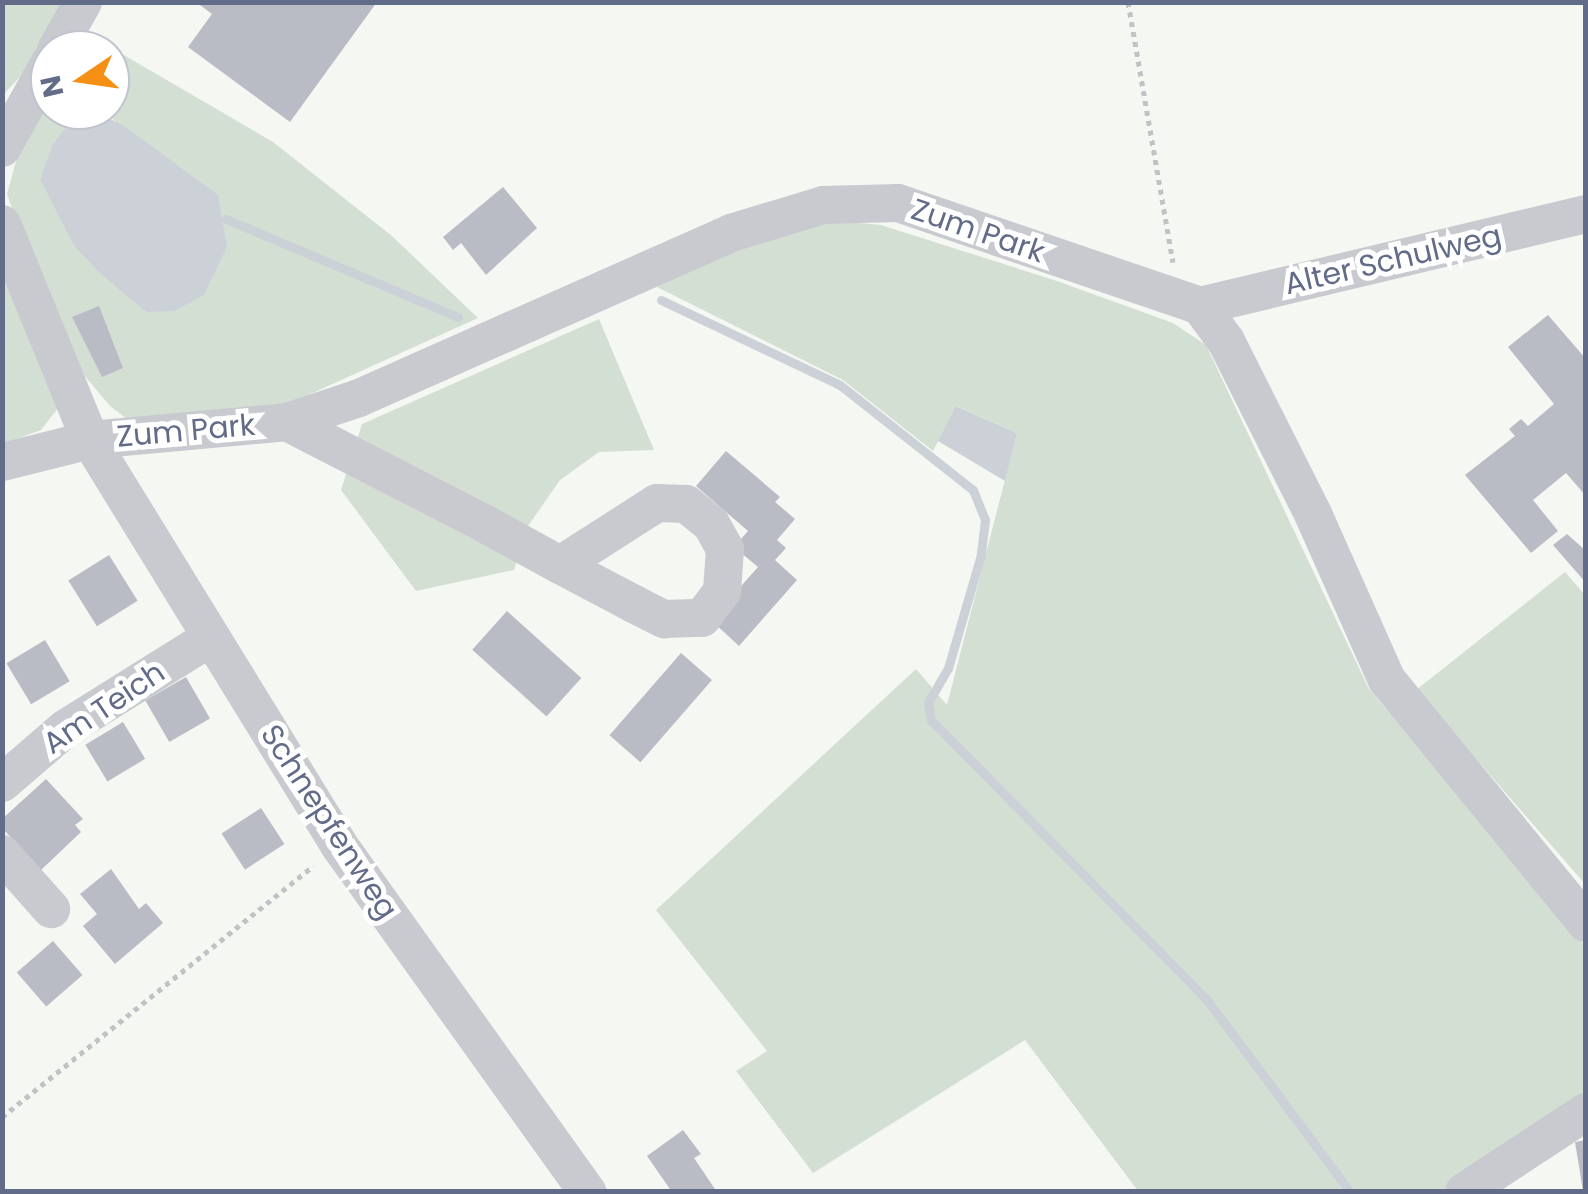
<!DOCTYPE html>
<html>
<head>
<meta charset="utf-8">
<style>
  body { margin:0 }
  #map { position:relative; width:1588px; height:1194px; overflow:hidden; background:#f5f7f3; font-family:Poppins,sans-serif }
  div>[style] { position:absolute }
  .green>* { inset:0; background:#d4dfd3 }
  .water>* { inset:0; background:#ccd1d8 }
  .stream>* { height:9px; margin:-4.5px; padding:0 4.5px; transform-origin:4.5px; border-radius:4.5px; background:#ccd1d8 }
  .building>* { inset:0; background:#b9bcc4; transform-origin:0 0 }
  .path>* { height:5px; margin-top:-2.5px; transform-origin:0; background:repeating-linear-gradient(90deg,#c1c2c5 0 5px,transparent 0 10px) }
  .minor>* { height:38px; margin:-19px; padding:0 19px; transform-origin:19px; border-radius:19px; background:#c8cacf }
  span { translate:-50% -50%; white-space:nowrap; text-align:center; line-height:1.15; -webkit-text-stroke:10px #fff; paint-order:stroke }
  .street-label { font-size:30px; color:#626b87 }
  .frame { position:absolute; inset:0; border:5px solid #626b87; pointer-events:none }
  .north { position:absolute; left:30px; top:30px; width:100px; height:100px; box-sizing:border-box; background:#fff; border:2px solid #c0c4cf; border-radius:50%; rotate:257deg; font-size:28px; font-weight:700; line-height:40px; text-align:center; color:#626b87 }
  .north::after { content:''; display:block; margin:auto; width:35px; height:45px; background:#f59014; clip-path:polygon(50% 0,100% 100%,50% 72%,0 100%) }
</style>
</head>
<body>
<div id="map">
  <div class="green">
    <i style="clip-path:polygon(2px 3px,78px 3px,57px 37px,3px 95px)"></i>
    <i style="clip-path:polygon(86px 33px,273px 142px,392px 236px,478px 318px,284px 406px,131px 422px,110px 406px,62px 349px,7px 194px,24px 132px,50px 90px,50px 110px,91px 110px,73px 119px,40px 178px,73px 245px,146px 312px,164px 159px,101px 110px,110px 110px,110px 50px,75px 50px)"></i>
    <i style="clip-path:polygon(830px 220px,881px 225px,1057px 281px,1173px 323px,1206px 345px,1369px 689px,1585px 946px,1585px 1109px,1458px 1191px,1138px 1191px,1025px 1040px,813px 1173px,736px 1071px,767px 1051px,656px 910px,916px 669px,947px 705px,1017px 433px,957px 406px,933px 451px,843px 380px,657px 287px,736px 247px)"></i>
    <i style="clip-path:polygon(2px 254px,58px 408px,41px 430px,3px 444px)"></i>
    <i style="clip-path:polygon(599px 319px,654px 450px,599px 452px,560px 480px,528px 526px,514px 570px,416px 591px,341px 490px,362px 424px)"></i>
    <i style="clip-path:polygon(1565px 572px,1585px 595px,1585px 884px,1416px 690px)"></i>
  </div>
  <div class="water">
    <i style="clip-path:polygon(91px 110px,123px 125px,218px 195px,227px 247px,204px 295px,174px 311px,146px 312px,101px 274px,73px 245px,40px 179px,53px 144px,73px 119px)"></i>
    <i style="clip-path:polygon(956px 406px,1017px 433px,1005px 481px,938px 441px)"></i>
  </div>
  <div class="stream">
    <i style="left:226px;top:219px;width:252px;rotate:22.9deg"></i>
    <i style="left:661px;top:300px;width:198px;rotate:25.4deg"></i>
    <i style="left:840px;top:385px;width:169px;rotate:38.3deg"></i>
    <i style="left:973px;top:490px;width:32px;rotate:68deg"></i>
    <i style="left:985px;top:520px;width:38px;rotate:97deg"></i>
    <i style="left:980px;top:558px;width:115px;rotate:106.2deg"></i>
    <i style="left:948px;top:668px;width:39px;rotate:120deg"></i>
    <i style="left:928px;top:702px;width:18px;rotate:81deg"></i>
    <i style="left:931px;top:720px;width:393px;rotate:45.4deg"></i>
    <i style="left:1207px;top:1000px;width:239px;rotate:53.3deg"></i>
  </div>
  <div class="building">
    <i style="clip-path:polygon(196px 2px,377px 2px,290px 122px,188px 47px,212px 14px)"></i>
    <i style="clip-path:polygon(503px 187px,537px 228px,486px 275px,461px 243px,453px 250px,443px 237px)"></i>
    <i style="clip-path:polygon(99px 306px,123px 368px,102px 377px,72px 317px)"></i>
    <i style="clip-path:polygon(1548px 315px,1586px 359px,1586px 496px,1566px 473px,1533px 500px,1558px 531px,1531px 553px,1465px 475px,1515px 436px,1509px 429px,1521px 419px,1528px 426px,1554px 404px,1508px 347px)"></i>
    <i style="clip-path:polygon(726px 451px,780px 497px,775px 502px,795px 519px,777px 540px,786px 548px,775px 560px,797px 580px,739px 646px,711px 620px,758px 567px,734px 547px,748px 531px,696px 486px)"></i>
    <i style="clip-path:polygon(1567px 534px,1586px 551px,1586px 583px,1553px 545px)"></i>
    <i style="left:109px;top:555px;width:54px;height:48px;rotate:58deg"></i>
    <i style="left:507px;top:611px;width:100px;height:52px;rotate:42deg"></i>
    <i style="left:45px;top:640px;width:48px;height:45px;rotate:59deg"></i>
    <i style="left:681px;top:653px;width:41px;height:109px;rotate:41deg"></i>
    <i style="left:186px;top:677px;width:48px;height:47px;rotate:60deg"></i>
    <i style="left:123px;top:722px;width:43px;height:44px;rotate:59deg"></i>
    <i style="clip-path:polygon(46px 779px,83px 819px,75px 825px,81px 832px,41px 870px,2px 828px,2px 819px)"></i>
    <i style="left:261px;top:808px;width:43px;height:47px;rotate:57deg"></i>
    <i style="clip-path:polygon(111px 869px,139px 909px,146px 903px,163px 923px,115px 964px,83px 926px,97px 914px,80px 894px)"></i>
    <i style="left:53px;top:941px;width:45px;height:48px;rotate:49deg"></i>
    <i style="clip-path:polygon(683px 1130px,701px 1154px,694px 1158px,717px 1192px,672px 1192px,647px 1156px)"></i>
    <i style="clip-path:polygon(1586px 1140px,1586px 1191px,1583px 1191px,1575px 1142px)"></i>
  </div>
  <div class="path">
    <i style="left:1128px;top:2px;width:264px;rotate:80.2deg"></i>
    <i style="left:2px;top:1117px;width:400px;rotate:-38.9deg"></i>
  </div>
  <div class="minor">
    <i style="left:56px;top:50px;width:55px;rotate:-60.6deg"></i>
    <i style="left:2px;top:148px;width:98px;rotate:-60.8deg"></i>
    <i style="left:2px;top:224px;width:233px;rotate:67.8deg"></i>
    <i style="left:90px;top:440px;width:475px;rotate:58.4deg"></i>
    <i style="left:339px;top:845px;width:427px;rotate:54.4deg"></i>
    <i style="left:1200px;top:306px;width:397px;rotate:-13.4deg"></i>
    <i style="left:287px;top:422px;width:225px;rotate:27.2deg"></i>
    <i style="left:487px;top:525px;width:83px;rotate:28.7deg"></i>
    <i style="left:560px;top:565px;width:84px;rotate:27.8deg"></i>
    <i style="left:634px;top:604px;width:34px;rotate:27deg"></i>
    <i style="left:664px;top:619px;width:38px;rotate:-2deg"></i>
    <i style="left:702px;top:618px;width:34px;rotate:-53deg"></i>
    <i style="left:722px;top:591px;width:42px;rotate:-85.9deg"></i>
    <i style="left:725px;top:549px;width:29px;rotate:-119deg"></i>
    <i style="left:711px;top:524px;width:32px;rotate:-141deg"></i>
    <i style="left:686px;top:504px;width:29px;rotate:-178deg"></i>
    <i style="left:657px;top:503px;width:115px;rotate:147.4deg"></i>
    <i style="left:2px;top:462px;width:91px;rotate:-14deg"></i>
    <i style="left:90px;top:440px;width:198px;rotate:-5.2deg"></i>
    <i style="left:287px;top:422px;width:76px;rotate:-18.4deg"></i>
    <i style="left:359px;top:398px;width:407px;rotate:-23.9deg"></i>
    <i style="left:731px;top:233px;width:96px;rotate:-16.9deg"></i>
    <i style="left:823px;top:205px;width:75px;rotate:-1.5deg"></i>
    <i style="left:898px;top:203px;width:319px;rotate:18.8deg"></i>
    <i style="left:1200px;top:306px;width:44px;rotate:53.4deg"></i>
    <i style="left:1226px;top:341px;width:194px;rotate:63.3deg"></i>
    <i style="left:1313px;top:514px;width:182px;rotate:66deg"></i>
    <i style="left:1387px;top:680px;width:314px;rotate:50.7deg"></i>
    <i style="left:2px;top:783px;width:84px;rotate:-40.7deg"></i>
    <i style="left:66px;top:728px;width:170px;rotate:-32deg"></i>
    <i style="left:2px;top:854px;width:74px;rotate:48.3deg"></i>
    <i style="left:1464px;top:1192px;width:146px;rotate:-33.3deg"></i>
  </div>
  <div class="street-label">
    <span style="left:978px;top:231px;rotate:19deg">Zum Park</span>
    <span style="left:1393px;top:260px;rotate:-13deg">Alter Schulweg</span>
    <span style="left:186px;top:431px;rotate:-5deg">Zum Park</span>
    <span style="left:104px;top:708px;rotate:-34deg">Am Teich</span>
    <span style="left:329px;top:822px;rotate:57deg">Schnepfenweg</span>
  </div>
  <div class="frame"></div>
  <div class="north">N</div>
</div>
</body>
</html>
